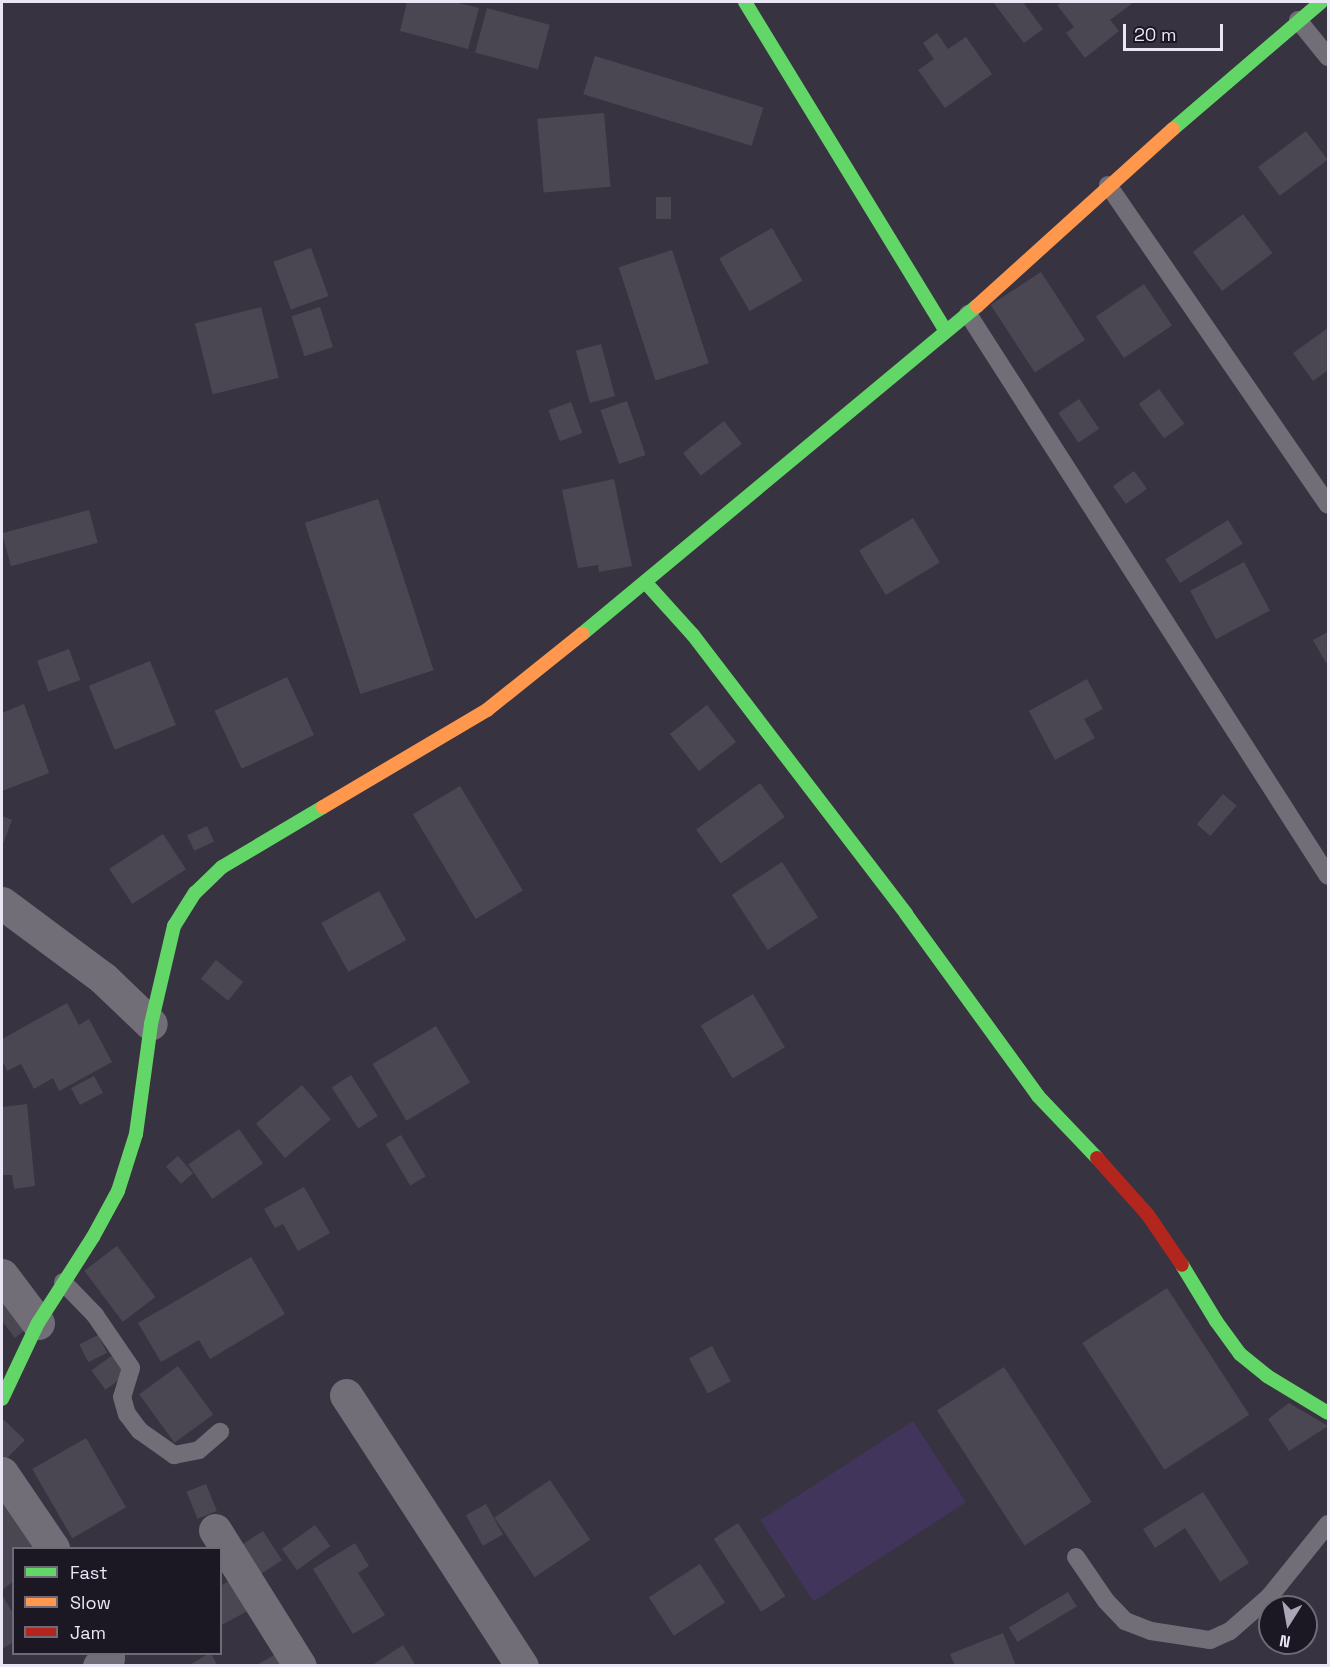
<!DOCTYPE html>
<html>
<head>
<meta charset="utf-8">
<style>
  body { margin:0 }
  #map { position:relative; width:1330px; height:1667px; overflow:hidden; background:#373340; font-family:"Space Grotesk",sans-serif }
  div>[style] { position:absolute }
  .green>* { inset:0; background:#42355b; transform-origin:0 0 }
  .building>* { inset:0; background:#4b4752; transform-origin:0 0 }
  .lane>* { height:18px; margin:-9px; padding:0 9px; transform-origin:9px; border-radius:9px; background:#716e78 }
  .street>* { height:33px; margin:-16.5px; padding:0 16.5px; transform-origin:16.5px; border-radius:16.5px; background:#716e78 }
  .fast>* { height:14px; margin:-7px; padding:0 7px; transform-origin:7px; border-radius:7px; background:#63d668 }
  .slow>* { height:14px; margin:-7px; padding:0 7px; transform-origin:7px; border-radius:7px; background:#ff974d }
  .jam>* { height:14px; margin:-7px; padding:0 7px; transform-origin:7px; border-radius:7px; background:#b3261e }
  span { translate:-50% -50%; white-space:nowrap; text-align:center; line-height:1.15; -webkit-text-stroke:6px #1c1823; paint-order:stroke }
  .frame { position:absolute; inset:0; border:3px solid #ebe6f6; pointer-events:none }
  .legend { position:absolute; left:12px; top:1547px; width:210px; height:108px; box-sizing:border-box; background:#1c1823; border:2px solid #6f6a77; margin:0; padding:8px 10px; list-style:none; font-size:18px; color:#ebe6f6 }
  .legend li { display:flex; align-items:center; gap:12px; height:30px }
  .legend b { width:30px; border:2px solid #6f6a77 }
  .north { position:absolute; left:1258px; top:1595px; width:60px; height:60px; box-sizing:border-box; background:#1c1823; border:2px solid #6f6a77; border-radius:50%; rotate:191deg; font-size:16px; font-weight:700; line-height:24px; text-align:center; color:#ebe6f6 }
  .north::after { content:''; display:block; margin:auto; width:21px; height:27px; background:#aca7b6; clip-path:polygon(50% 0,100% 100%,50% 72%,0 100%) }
  .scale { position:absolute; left:1123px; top:24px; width:100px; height:27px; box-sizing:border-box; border:3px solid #ebe6f6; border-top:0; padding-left:8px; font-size:18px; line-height:21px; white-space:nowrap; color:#ebe6f6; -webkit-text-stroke:4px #1c1823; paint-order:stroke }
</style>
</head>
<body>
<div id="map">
  <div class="green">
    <i style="left:913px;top:1421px;width:97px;height:182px;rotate:57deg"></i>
  </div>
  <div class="building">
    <i style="clip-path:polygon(407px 2px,455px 2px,479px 8px,468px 49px,400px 31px)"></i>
    <i style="clip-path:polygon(993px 2px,1023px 2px,1043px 29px,1024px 43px)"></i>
    <i style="clip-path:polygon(1062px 2px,1134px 2px,1110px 20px,1119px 31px,1085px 58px,1066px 33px,1074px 27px,1057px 5px)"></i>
    <i style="left:487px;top:8px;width:65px;height:46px;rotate:15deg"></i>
    <i style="clip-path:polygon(937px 33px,948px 49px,966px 37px,992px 74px,945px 108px,918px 70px,934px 59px,923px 43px)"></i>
    <i style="left:595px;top:56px;width:176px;height:40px;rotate:17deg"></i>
    <i style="left:604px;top:113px;width:74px;height:67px;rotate:85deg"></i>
    <i style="left:1306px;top:131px;width:36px;height:60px;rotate:53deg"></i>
    <i style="left:656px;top:197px;width:15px;height:22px"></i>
    <i style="left:1243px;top:214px;width:49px;height:63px;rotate:53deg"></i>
    <i style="left:772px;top:228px;width:61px;height:61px;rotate:60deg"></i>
    <i style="left:311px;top:248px;width:51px;height:40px;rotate:70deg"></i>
    <i style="left:672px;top:250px;width:119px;height:56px;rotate:72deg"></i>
    <i style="left:1041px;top:272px;width:81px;height:60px;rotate:57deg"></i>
    <i style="left:1144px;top:284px;width:50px;height:58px;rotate:56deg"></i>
    <i style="left:261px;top:307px;width:73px;height:68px;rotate:76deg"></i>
    <i style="left:320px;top:307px;width:42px;height:30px;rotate:72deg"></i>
    <i style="clip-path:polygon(1328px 328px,1328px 370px,1313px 381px,1293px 353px)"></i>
    <i style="left:601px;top:344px;width:54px;height:26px;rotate:75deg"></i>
    <i style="left:1159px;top:389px;width:43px;height:25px;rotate:54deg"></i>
    <i style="left:1079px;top:399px;width:36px;height:25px;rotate:56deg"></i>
    <i style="left:627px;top:401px;width:57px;height:28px;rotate:71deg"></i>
    <i style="left:571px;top:402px;width:33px;height:24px;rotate:70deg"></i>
    <i style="left:724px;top:421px;width:29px;height:52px;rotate:52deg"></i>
    <i style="left:1134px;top:471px;width:22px;height:26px;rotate:54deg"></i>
    <i style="clip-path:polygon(614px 479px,632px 566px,599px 572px,598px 565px,578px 568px,562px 490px)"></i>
    <i style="left:378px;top:499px;width:180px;height:77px;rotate:72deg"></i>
    <i style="left:89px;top:510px;width:34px;height:90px;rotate:75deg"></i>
    <i style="left:913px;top:518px;width:52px;height:63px;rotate:59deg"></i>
    <i style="left:1228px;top:520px;width:28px;height:74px;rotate:58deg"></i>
    <i style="left:1244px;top:562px;width:55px;height:61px;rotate:62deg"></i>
    <i style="clip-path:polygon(1328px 632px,1328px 661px,1326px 663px,1313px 640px)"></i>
    <i style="left:69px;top:649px;width:33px;height:34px;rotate:70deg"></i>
    <i style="left:150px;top:661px;width:69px;height:66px;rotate:68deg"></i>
    <i style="left:287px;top:677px;width:64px;height:80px;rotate:65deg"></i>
    <i style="clip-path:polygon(1087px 679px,1103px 709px,1084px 719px,1095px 738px,1055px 760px,1029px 711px)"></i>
    <i style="clip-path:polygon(24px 704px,49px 773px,2px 791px,2px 713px)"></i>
    <i style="left:707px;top:705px;width:47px;height:47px;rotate:52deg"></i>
    <i style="left:760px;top:783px;width:42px;height:79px;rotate:54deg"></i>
    <i style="left:460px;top:786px;width:122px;height:55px;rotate:59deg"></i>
    <i style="left:1223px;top:794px;width:18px;height:40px;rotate:41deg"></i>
    <i style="clip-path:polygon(2px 816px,12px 820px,3px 844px,2px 843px)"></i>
    <i style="left:207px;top:826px;width:17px;height:22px;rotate:65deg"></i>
    <i style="left:163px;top:834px;width:42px;height:64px;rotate:57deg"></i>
    <i style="left:782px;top:862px;width:66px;height:60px;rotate:57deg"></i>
    <i style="left:379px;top:891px;width:56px;height:66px;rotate:61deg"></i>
    <i style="left:216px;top:960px;width:35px;height:24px;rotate:39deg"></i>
    <i style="left:753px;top:994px;width:62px;height:61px;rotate:59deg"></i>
    <i style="clip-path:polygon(67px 1003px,79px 1025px,89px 1019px,112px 1062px,59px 1091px,53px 1078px,34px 1089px,21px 1064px,7px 1071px,2px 1060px,2px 1039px)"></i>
    <i style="left:436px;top:1026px;width:66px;height:74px;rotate:59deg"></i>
    <i style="left:351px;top:1075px;width:49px;height:23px;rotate:57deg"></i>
    <i style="left:94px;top:1076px;width:19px;height:26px;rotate:62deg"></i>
    <i style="left:302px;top:1085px;width:45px;height:60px;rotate:50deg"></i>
    <i style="clip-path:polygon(27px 1104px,35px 1186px,14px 1189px,12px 1175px,2px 1175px,2px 1107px)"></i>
    <i style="left:239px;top:1129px;width:42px;height:62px;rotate:55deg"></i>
    <i style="left:401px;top:1135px;width:48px;height:18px;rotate:59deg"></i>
    <i style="left:178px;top:1156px;width:23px;height:16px;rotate:49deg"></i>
    <i style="clip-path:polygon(304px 1187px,330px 1233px,298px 1251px,283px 1224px,275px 1228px,264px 1209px)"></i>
    <i style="left:117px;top:1246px;width:64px;height:41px;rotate:53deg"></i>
    <i style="clip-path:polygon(251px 1257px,285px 1314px,210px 1359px,199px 1340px,161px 1362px,138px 1323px)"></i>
    <i style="clip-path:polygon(2px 1288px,36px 1321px,15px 1338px,2px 1321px)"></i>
    <i style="left:1167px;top:1288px;width:151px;height:101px;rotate:57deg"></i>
    <i style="left:98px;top:1335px;width:20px;height:21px;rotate:63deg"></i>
    <i style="left:712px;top:1346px;width:40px;height:26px;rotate:62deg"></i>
    <i style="left:114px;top:1354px;width:24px;height:28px;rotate:54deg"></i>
    <i style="left:178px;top:1366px;width:60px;height:48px;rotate:54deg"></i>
    <i style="left:1004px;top:1367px;width:161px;height:80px;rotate:57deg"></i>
    <i style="clip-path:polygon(1289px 1403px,1328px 1426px,1289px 1451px,1268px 1419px)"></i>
    <i style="clip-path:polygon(4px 1420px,25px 1440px,3px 1462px,2px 1423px)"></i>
    <i style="left:86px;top:1438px;width:80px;height:62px;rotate:60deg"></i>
    <i style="left:550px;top:1480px;width:72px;height:67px;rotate:56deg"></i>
    <i style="left:206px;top:1484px;width:29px;height:21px;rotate:68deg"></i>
    <i style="clip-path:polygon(2px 1492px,44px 1548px,14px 1548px,14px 1581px,3px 1589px)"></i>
    <i style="clip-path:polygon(1203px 1492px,1249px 1563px,1220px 1582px,1185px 1528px,1155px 1548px,1143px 1529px)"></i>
    <i style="left:486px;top:1504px;width:35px;height:23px;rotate:61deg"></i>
    <i style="left:738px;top:1523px;width:87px;height:29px;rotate:57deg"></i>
    <i style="left:315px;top:1525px;width:26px;height:41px;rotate:54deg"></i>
    <i style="left:263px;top:1531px;width:35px;height:28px;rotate:57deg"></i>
    <i style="clip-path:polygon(355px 1543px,369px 1566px,358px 1573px,385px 1615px,353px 1634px,313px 1569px)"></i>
    <i style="left:700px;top:1564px;width:46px;height:61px;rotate:57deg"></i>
    <i style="clip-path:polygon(236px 1577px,253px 1608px,220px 1626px,220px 1586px)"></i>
    <i style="left:1068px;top:1592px;width:17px;height:69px;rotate:59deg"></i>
    <i style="clip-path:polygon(2px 1595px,14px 1615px,14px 1642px,2px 1649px)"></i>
    <i style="clip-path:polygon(1003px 1633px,1016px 1666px,955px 1666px,950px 1654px)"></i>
    <i style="clip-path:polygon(403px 1645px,416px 1666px,371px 1666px)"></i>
    <i style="clip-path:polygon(281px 1651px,289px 1666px,255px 1666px)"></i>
    <i style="clip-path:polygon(208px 1654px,211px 1654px,218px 1666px,188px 1666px)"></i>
  </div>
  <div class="lane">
    <i style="left:1298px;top:20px;width:48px;rotate:51deg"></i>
    <i style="left:1108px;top:185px;width:388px;rotate:55.5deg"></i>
    <i style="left:968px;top:314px;width:667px;rotate:57.36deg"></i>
    <i style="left:63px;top:1282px;width:46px;rotate:45.9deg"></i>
    <i style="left:95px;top:1315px;width:64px;rotate:55.8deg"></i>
    <i style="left:131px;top:1368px;width:30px;rotate:107deg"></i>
    <i style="left:122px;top:1397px;width:18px;rotate:74deg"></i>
    <i style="left:127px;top:1414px;width:21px;rotate:53deg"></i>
    <i style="left:140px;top:1431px;width:42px;rotate:35.2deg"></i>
    <i style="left:174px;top:1455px;width:25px;rotate:-11deg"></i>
    <i style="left:199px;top:1450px;width:28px;rotate:-41deg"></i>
    <i style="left:1076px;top:1557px;width:53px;rotate:55.7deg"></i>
    <i style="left:1106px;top:1601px;width:28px;rotate:46deg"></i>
    <i style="left:1125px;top:1621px;width:28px;rotate:21deg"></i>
    <i style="left:1151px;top:1631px;width:60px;rotate:8.7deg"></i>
    <i style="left:1210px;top:1640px;width:22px;rotate:-24deg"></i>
    <i style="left:1230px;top:1631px;width:52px;rotate:-41.1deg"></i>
    <i style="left:1269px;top:1597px;width:94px;rotate:-51.1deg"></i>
  </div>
  <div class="street">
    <i style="left:2px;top:903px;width:126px;rotate:36.6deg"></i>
    <i style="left:103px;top:978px;width:66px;rotate:43.8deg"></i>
    <i style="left:2px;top:1275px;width:60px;rotate:53.1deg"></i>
    <i style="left:346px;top:1395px;width:323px;rotate:57deg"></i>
    <i style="left:2px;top:1473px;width:91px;rotate:55.8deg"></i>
    <i style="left:215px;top:1530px;width:160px;rotate:58deg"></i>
    <i style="left:99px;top:1666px;width:12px;rotate:-42deg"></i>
    <i style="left:108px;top:1658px;width:4px;rotate:-117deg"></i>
  </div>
  <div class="fast">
    <i style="left:745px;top:2px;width:384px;rotate:58.6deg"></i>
    <i style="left:1173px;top:129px;width:195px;rotate:-40.6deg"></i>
    <i style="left:646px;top:583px;width:70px;rotate:47.9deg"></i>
    <i style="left:693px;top:635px;width:351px;rotate:52.6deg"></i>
    <i style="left:906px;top:914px;width:225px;rotate:54deg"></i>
    <i style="left:1038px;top:1096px;width:86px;rotate:46.4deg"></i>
    <i style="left:582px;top:634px;width:513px;rotate:-39.71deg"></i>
    <i style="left:1182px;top:1265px;width:66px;rotate:58.7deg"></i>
    <i style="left:1216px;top:1321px;width:41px;rotate:54deg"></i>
    <i style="left:1240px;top:1354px;width:35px;rotate:39deg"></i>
    <i style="left:1267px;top:1376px;width:71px;rotate:31.2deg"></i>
    <i style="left:2px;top:1399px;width:84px;rotate:-64.7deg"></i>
    <i style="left:38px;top:1323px;width:102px;rotate:-57.4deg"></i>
    <i style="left:93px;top:1237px;width:52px;rotate:-61.5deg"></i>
    <i style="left:118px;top:1191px;width:60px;rotate:-72.5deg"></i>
    <i style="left:136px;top:1134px;width:111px;rotate:-82.2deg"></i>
    <i style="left:151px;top:1024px;width:101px;rotate:-76.8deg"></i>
    <i style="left:174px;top:926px;width:39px;rotate:-58deg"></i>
    <i style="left:195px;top:893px;width:37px;rotate:-44deg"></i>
    <i style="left:222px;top:867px;width:117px;rotate:-30.7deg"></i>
  </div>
  <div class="slow">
    <i style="left:977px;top:306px;width:264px;rotate:-42.1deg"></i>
    <i style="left:323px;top:807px;width:191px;rotate:-30.6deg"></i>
    <i style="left:487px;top:710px;width:122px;rotate:-38.7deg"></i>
  </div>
  <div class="jam">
    <i style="left:1097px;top:1158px;width:76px;rotate:48.2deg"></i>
    <i style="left:1148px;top:1215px;width:60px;rotate:55.8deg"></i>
  </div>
  <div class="frame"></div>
  <ul class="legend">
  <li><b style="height:8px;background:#63d668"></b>Fast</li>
  <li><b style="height:8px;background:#ff974d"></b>Slow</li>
  <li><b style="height:8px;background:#b3261e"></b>Jam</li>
  </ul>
  <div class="north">N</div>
  <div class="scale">20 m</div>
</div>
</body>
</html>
